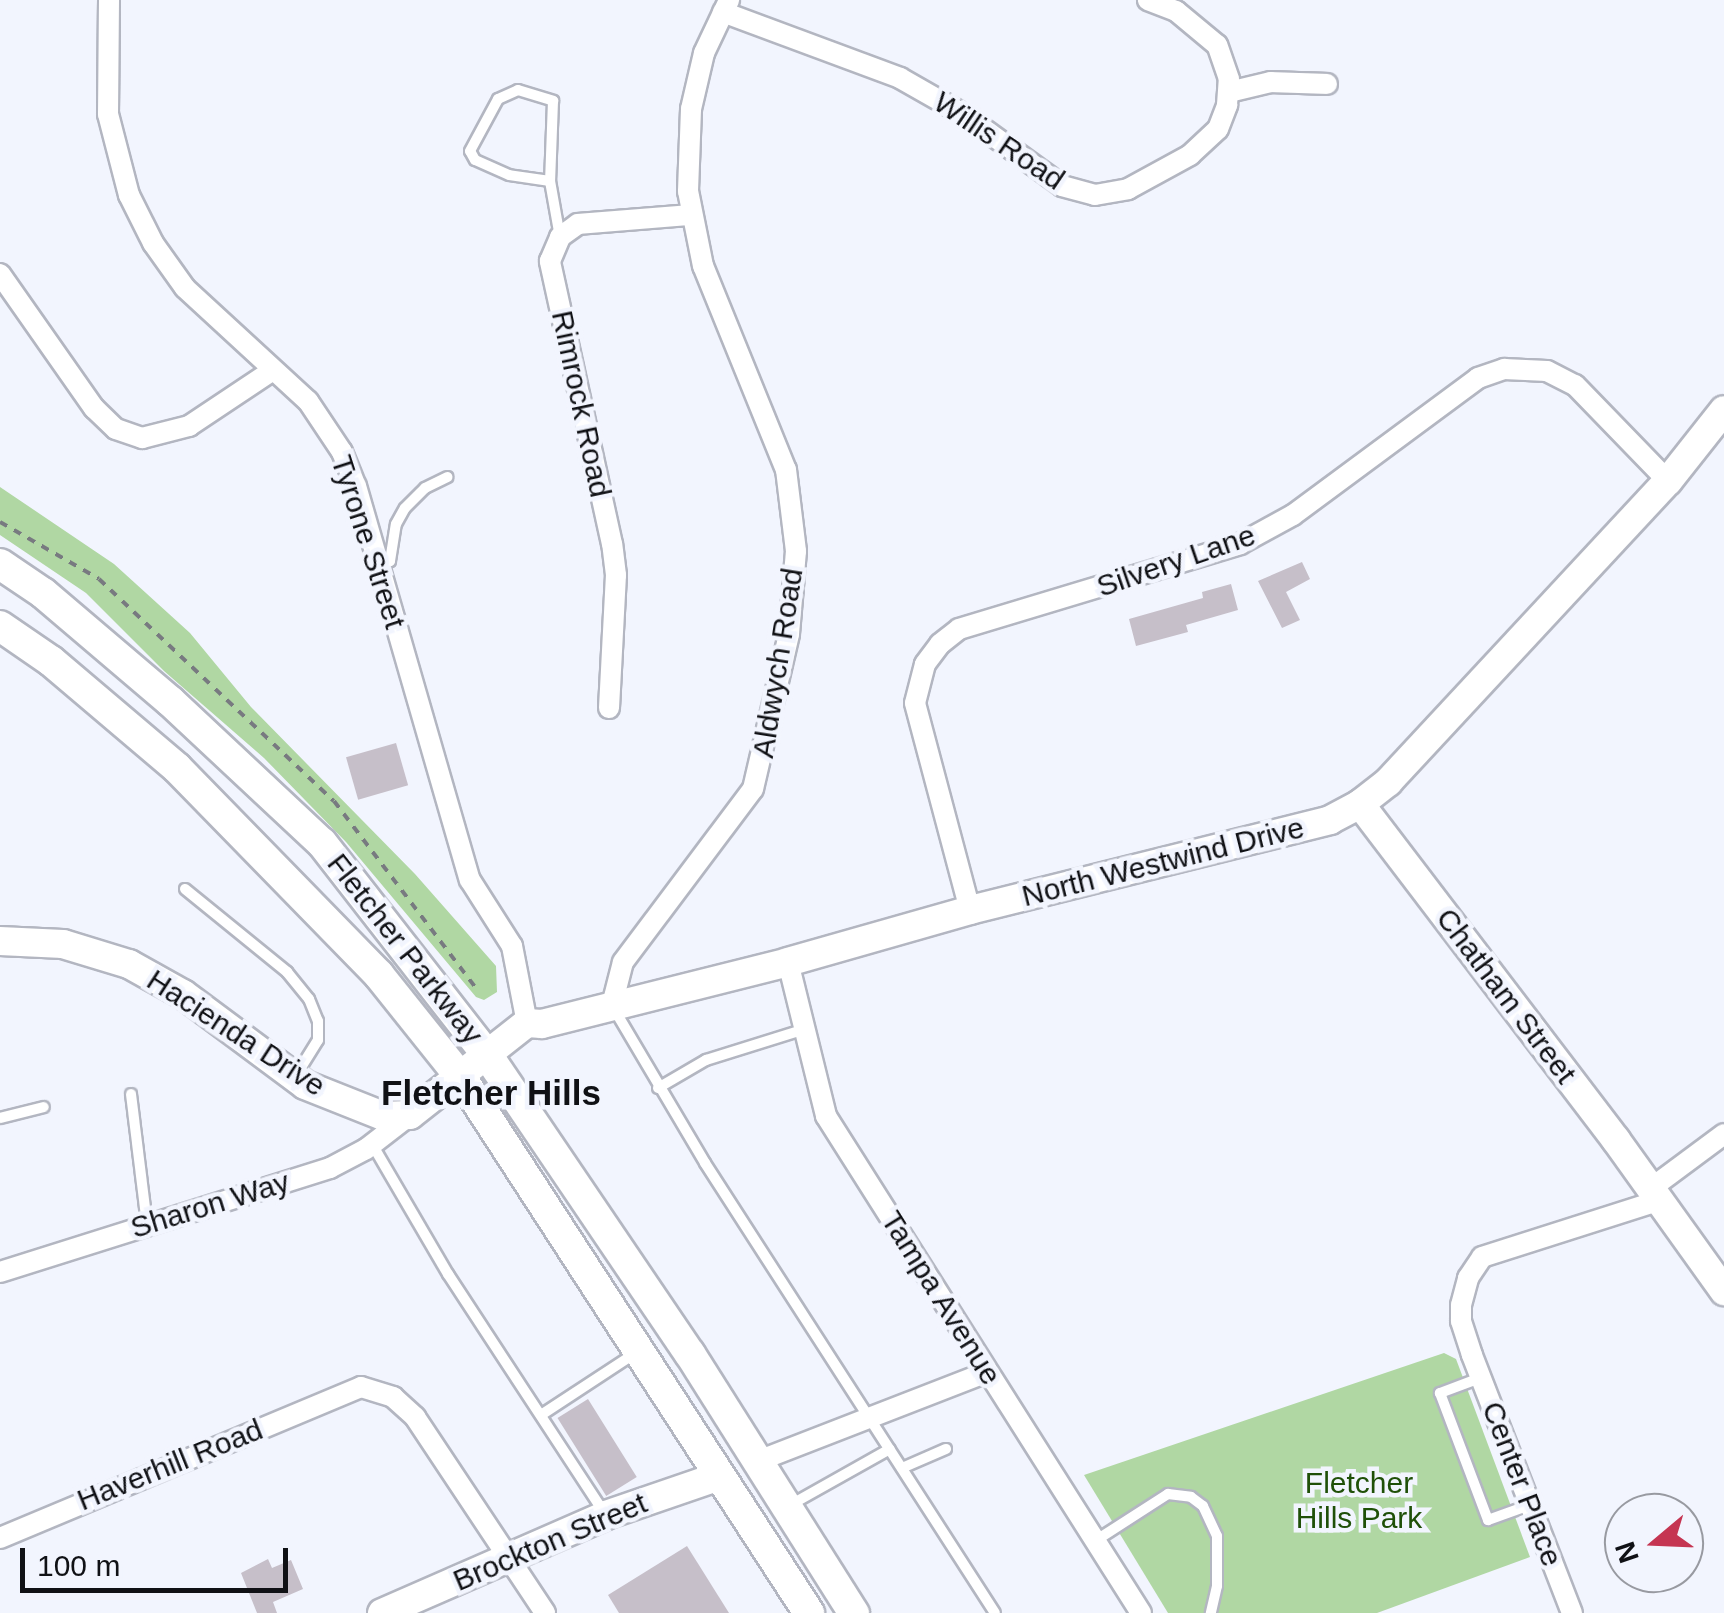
<!DOCTYPE html>
<html>
<head>
<meta charset="utf-8">
<style>
  body { margin:0 }
  #map { position:relative; width:1724px; height:1613px; overflow:hidden; background:#f2f5fe; font-family:Arial,sans-serif }
  div>[style] { position:absolute }
  .green>* { inset:0; background:#b0d7a3 }
  .building>* { inset:0; background:#c6bfc9; transform-origin:0 0 }
  .path>* { height:4px; margin-top:-2px; transform-origin:0; background:repeating-linear-gradient(90deg,#787a80 0 8px,transparent 0 16px) }
  .roads { filter:drop-shadow(2px 0 #b3b6c1) drop-shadow(-2px 0 #b3b6c1) drop-shadow(0 2px #b3b6c1) drop-shadow(0 -2px #b3b6c1) }
  .lane>* { height:10px; margin:-5px; padding:0 5px; transform-origin:5px; border-radius:5px; background:#fff }
  .street>* { height:20px; margin:-10px; padding:0 10px; transform-origin:10px; border-radius:10px; background:#fff }
  .secondary>* { height:28px; margin:-14px; padding:0 14px; transform-origin:14px; border-radius:14px; background:#fff }
  .primary>* { height:30px; margin:-15px; padding:0 15px; transform-origin:15px; border-radius:15px; background:#fff }
  span { translate:-50% -50%; white-space:nowrap; text-align:center; line-height:1.15; -webkit-text-stroke:9px #f2f5fe; paint-order:stroke }
  .street-label { font-size:30px; color:#101115 }
  .park-label { font-size:30px; color:#1f5008 }
  .quarter-label { font-size:35px; color:#101115; font-weight:700 }
  .north { position:absolute; left:1604px; top:1493px; width:100px; height:100px; box-sizing:border-box; background:#f2f5fe; border:2px solid #989aa1; border-radius:50%; rotate:251deg; font-size:28px; font-weight:700; line-height:40px; text-align:center; color:#101115 }
  .north::after { content:''; display:block; margin:auto; width:35px; height:45px; background:#c53552; clip-path:polygon(50% 0,100% 100%,50% 72%,0 100%) }
  .scale { position:absolute; left:20px; top:1548px; width:268px; height:45px; box-sizing:border-box; border:5px solid #101115; border-top:0; padding-left:12px; font-size:30px; line-height:35px; white-space:nowrap; color:#101115; -webkit-text-stroke:8px #f2f5fe; paint-order:stroke }
</style>
</head>
<body>
<div id="map">
  <div class="green">
    <i style="clip-path:polygon(0 487px,114px 564px,190px 633px,251px 707px,415px 874px,496px 966px,497px 992px,484px 1000px,476px 997px,346px 842px,264px 758px,164px 671px,86px 593px,0 535px)"></i>
    <i style="clip-path:polygon(1444px 1353px,1456px 1359px,1530px 1557px,1377px 1613px,1168px 1613px,1084px 1475px)"></i>
  </div>
  <div class="building">
    <i style="clip-path:polygon(1302px 562px,1310px 579px,1286px 592px,1300px 620px,1282px 628px,1258px 581px)"></i>
    <i style="clip-path:polygon(1231px 584px,1238px 610px,1186px 625px,1188px 632px,1136px 646px,1129px 619px,1203px 598px,1202px 592px)"></i>
    <i style="left:396px;top:743px;width:44px;height:52px;rotate:74deg"></i>
    <i style="left:588px;top:1399px;width:92px;height:36px;rotate:58deg"></i>
    <i style="clip-path:polygon(687px 1546px,729px 1613px,619px 1613px,608px 1595px)"></i>
    <i style="clip-path:polygon(268px 1559px,272px 1568px,291px 1560px,303px 1589px,273px 1602px,277px 1613px,257px 1613px,241px 1573px)"></i>
  </div>
  <div class="path">
    <i style="left:0;top:522px;width:114px;rotate:29.9deg"></i>
    <i style="left:99px;top:579px;width:323px;rotate:43.4deg"></i>
    <i style="left:334px;top:801px;width:233px;rotate:52.8deg"></i>
  </div>
  <div class="roads">
    <div class="lane">
      <i style="left:550px;top:181px;width:41px;rotate:-171.7deg"></i>
      <i style="left:509px;top:175px;width:37px;rotate:-156deg"></i>
      <i style="left:475px;top:160px;width:10px;rotate:-119deg"></i>
      <i style="left:470px;top:151px;width:59px;rotate:-61.7deg"></i>
      <i style="left:498px;top:99px;width:22px;rotate:-24deg"></i>
      <i style="left:518px;top:90px;width:37px;rotate:17deg"></i>
      <i style="left:553px;top:101px;width:80px;rotate:92.1deg"></i>
      <i style="left:550px;top:181px;width:57px;rotate:79.9deg"></i>
      <i style="left:379px;top:566px;width:12px;rotate:-24deg"></i>
      <i style="left:390px;top:561px;width:37px;rotate:-81deg"></i>
      <i style="left:396px;top:524px;width:18px;rotate:-61deg"></i>
      <i style="left:405px;top:508px;width:28px;rotate:-45deg"></i>
      <i style="left:425px;top:488px;width:25px;rotate:-26deg"></i>
      <i style="left:185px;top:889px;width:132px;rotate:39.1deg"></i>
      <i style="left:287px;top:972px;width:35px;rotate:51deg"></i>
      <i style="left:309px;top:999px;width:24px;rotate:68deg"></i>
      <i style="left:318px;top:1021px;width:19px;rotate:90deg"></i>
      <i style="left:318px;top:1040px;width:44px;rotate:121.9deg"></i>
      <i style="left:614px;top:1009px;width:179px;rotate:59.4deg"></i>
      <i style="left:705px;top:1163px;width:535px;rotate:57.2deg"></i>
      <i style="left:658px;top:1088px;width:56px;rotate:-30.3deg"></i>
      <i style="left:706px;top:1060px;width:104px;rotate:-17.4deg"></i>
      <i style="left:131px;top:1094px;width:132px;rotate:83deg"></i>
      <i style="left:0;top:1118px;width:45px;rotate:-14deg"></i>
      <i style="left:372px;top:1144px;width:151px;rotate:59.7deg"></i>
      <i style="left:448px;top:1274px;width:287px;rotate:56.8deg"></i>
      <i style="left:1480px;top:1378px;width:43px;rotate:159.4deg"></i>
      <i style="left:1440px;top:1393px;width:136px;rotate:69.3deg"></i>
      <i style="left:1488px;top:1520px;width:45px;rotate:-19.7deg"></i>
      <i style="left:541px;top:1415px;width:111px;rotate:-33.3deg"></i>
      <i style="left:902px;top:1468px;width:48px;rotate:-23.4deg"></i>
      <i style="left:792px;top:1504px;width:112px;rotate:-29.3deg"></i>
      <i style="left:1095px;top:1541px;width:87px;rotate:-32.8deg"></i>
      <i style="left:1168px;top:1494px;width:23px;rotate:7deg"></i>
      <i style="left:1191px;top:1497px;width:15px;rotate:37deg"></i>
      <i style="left:1203px;top:1506px;width:33px;rotate:65deg"></i>
      <i style="left:1217px;top:1536px;width:50px;rotate:90deg"></i>
      <i style="left:1217px;top:1586px;width:28px;rotate:103deg"></i>
    </div>
    <div class="street">
      <i style="left:109px;top:0;width:114px;rotate:90.5deg"></i>
      <i style="left:108px;top:114px;width:84px;rotate:75.5deg"></i>
      <i style="left:129px;top:195px;width:54px;rotate:63.4deg"></i>
      <i style="left:153px;top:243px;width:55px;rotate:54.6deg"></i>
      <i style="left:185px;top:288px;width:167px;rotate:42.6deg"></i>
      <i style="left:308px;top:401px;width:61px;rotate:56.3deg"></i>
      <i style="left:342px;top:452px;width:37px;rotate:68deg"></i>
      <i style="left:356px;top:486px;width:410px;rotate:73.9deg"></i>
      <i style="left:470px;top:880px;width:78px;rotate:57.5deg"></i>
      <i style="left:512px;top:946px;width:78px;rotate:79deg"></i>
      <i style="left:723px;top:12px;width:189px;rotate:20.4deg"></i>
      <i style="left:900px;top:78px;width:73px;rotate:29.7deg"></i>
      <i style="left:963px;top:114px;width:122px;rotate:36deg"></i>
      <i style="left:1062px;top:186px;width:34px;rotate:15deg"></i>
      <i style="left:1095px;top:195px;width:34px;rotate:-10deg"></i>
      <i style="left:1128px;top:189px;width:71px;rotate:-28.7deg"></i>
      <i style="left:1190px;top:155px;width:38px;rotate:-43deg"></i>
      <i style="left:1218px;top:129px;width:26px;rotate:-69deg"></i>
      <i style="left:1227px;top:105px;width:26px;rotate:-86deg"></i>
      <i style="left:1229px;top:79px;width:36px;rotate:-109deg"></i>
      <i style="left:1217px;top:45px;width:53px;rotate:-140.3deg"></i>
      <i style="left:1176px;top:11px;width:30px;rotate:-159deg"></i>
      <i style="left:1229px;top:92px;width:43px;rotate:-13.4deg"></i>
      <i style="left:1271px;top:82px;width:56px;rotate:2deg"></i>
      <i style="left:0;top:274px;width:164px;rotate:55deg"></i>
      <i style="left:94px;top:408px;width:30px;rotate:44deg"></i>
      <i style="left:116px;top:429px;width:28px;rotate:19deg"></i>
      <i style="left:142px;top:438px;width:49px;rotate:-14.3deg"></i>
      <i style="left:189px;top:426px;width:101px;rotate:-33.7deg"></i>
      <i style="left:609px;top:708px;width:133px;rotate:-87deg"></i>
      <i style="left:616px;top:575px;width:31px;rotate:-97deg"></i>
      <i style="left:612px;top:544px;width:290px;rotate:-102.4deg"></i>
      <i style="left:550px;top:261px;width:26px;rotate:-67deg"></i>
      <i style="left:560px;top:237px;width:22px;rotate:-36deg"></i>
      <i style="left:578px;top:224px;width:113px;rotate:-4.6deg"></i>
      <i style="left:970px;top:910px;width:214px;rotate:-104.9deg"></i>
      <i style="left:915px;top:703px;width:40px;rotate:-75.6deg"></i>
      <i style="left:925px;top:664px;width:25px;rotate:-53deg"></i>
      <i style="left:940px;top:644px;width:24px;rotate:-38deg"></i>
      <i style="left:959px;top:629px;width:294px;rotate:-16.8deg"></i>
      <i style="left:1240px;top:544px;width:60px;rotate:-28.7deg"></i>
      <i style="left:1293px;top:515px;width:230px;rotate:-36.5deg"></i>
      <i style="left:1478px;top:378px;width:28px;rotate:-19deg"></i>
      <i style="left:1504px;top:369px;width:43px;rotate:2.7deg"></i>
      <i style="left:1547px;top:371px;width:31px;rotate:27deg"></i>
      <i style="left:1575px;top:385px;width:134px;rotate:45.9deg"></i>
      <i style="left:788px;top:962px;width:159px;rotate:76.1deg"></i>
      <i style="left:826px;top:1116px;width:588px;rotate:57.63deg"></i>
      <i style="left:612px;top:1005px;width:44px;rotate:-75.7deg"></i>
      <i style="left:623px;top:962px;width:216px;rotate:-53.1deg"></i>
      <i style="left:753px;top:789px;width:159px;rotate:-76.9deg"></i>
      <i style="left:789px;top:634px;width:83px;rotate:-85.2deg"></i>
      <i style="left:796px;top:551px;width:82px;rotate:-97deg"></i>
      <i style="left:786px;top:470px;width:220px;rotate:-112.1deg"></i>
      <i style="left:703px;top:266px;width:76px;rotate:-101.3deg"></i>
      <i style="left:688px;top:191px;width:82px;rotate:-87.9deg"></i>
      <i style="left:691px;top:109px;width:57px;rotate:-76.9deg"></i>
      <i style="left:704px;top:53px;width:59px;rotate:-64.7deg"></i>
      <i style="left:1650px;top:1189px;width:92px;rotate:-36.6deg"></i>
      <i style="left:0;top:1272px;width:346px;rotate:-17.5deg"></i>
      <i style="left:330px;top:1168px;width:41px;rotate:-27.8deg"></i>
      <i style="left:366px;top:1149px;width:56px;rotate:-37.7deg"></i>
      <i style="left:758px;top:1461px;width:246px;rotate:-21.2deg"></i>
      <i style="left:0;top:1538px;width:391px;rotate:-22.7deg"></i>
      <i style="left:361px;top:1387px;width:34px;rotate:17deg"></i>
      <i style="left:393px;top:1397px;width:30px;rotate:42deg"></i>
      <i style="left:415px;top:1417px;width:235px;rotate:56.4deg"></i>
      <i style="left:1572px;top:1613px;width:277px;rotate:-111.2deg"></i>
      <i style="left:1472px;top:1355px;width:36px;rotate:-108deg"></i>
      <i style="left:1461px;top:1321px;width:16px;rotate:-90deg"></i>
      <i style="left:1461px;top:1305px;width:28px;rotate:-75deg"></i>
      <i style="left:1468px;top:1278px;width:25px;rotate:-56deg"></i>
      <i style="left:1482px;top:1257px;width:185px;rotate:-17.7deg"></i>
    </div>
    <div class="secondary">
      <i style="left:1360px;top:804px;width:422px;rotate:52.7deg"></i>
      <i style="left:1616px;top:1140px;width:186px;rotate:54.4deg"></i>
      <i style="left:0;top:941px;width:63px;rotate:2.7deg"></i>
      <i style="left:63px;top:944px;width:69px;rotate:16.9deg"></i>
      <i style="left:129px;top:964px;width:62px;rotate:29.1deg"></i>
      <i style="left:183px;top:994px;width:152px;rotate:36.7deg"></i>
      <i style="left:305px;top:1085px;width:84px;rotate:21.7deg"></i>
      <i style="left:383px;top:1116px;width:27px;rotate:-2deg"></i>
      <i style="left:410px;top:1115px;width:149px;rotate:-38.2deg"></i>
      <i style="left:527px;top:1023px;width:15px;rotate:4deg"></i>
      <i style="left:542px;top:1024px;width:254px;rotate:-14.1deg"></i>
      <i style="left:788px;top:962px;width:189px;rotate:-15.9deg"></i>
      <i style="left:970px;top:910px;width:371px;rotate:-14deg"></i>
      <i style="left:1330px;top:820px;width:34px;rotate:-28deg"></i>
      <i style="left:1360px;top:804px;width:36px;rotate:-38deg"></i>
      <i style="left:1388px;top:782px;width:411px;rotate:-47.1deg"></i>
      <i style="left:1668px;top:481px;width:90px;rotate:-51.7deg"></i>
      <i style="left:382px;top:1613px;width:244px;rotate:-23.6deg"></i>
      <i style="left:606px;top:1515px;width:120px;rotate:-18.9deg"></i>
    </div>
    <div class="primary">
      <i style="left:0;top:564px;width:52px;rotate:34deg"></i>
      <i style="left:43px;top:593px;width:167px;rotate:40.4deg"></i>
      <i style="left:170px;top:701px;width:208px;rotate:43.1deg"></i>
      <i style="left:322px;top:843px;width:270px;rotate:52.1deg"></i>
      <i style="left:488px;top:1056px;width:360px;rotate:55.9deg"></i>
      <i style="left:690px;top:1354px;width:307px;rotate:57.7deg"></i>
      <i style="left:0;top:626px;width:62px;rotate:34.5deg"></i>
      <i style="left:51px;top:661px;width:165px;rotate:40.3deg"></i>
      <i style="left:177px;top:768px;width:289px;rotate:45.7deg"></i>
      <i style="left:379px;top:975px;width:133px;rotate:51.4deg"></i>
      <i style="left:462px;top:1079px;width:637px;rotate:56.98deg"></i>
    </div>
  </div>
  <div class="street-label">
    <span style="left:999px;top:141px;rotate:34deg">Willis Road</span>
    <span style="left:581px;top:404px;rotate:78deg">Rimrock Road</span>
    <span style="left:368px;top:542px;rotate:72deg">Tyrone Street</span>
    <span style="left:1176px;top:561px;rotate:-19deg">Silvery Lane</span>
    <span style="left:778px;top:663px;rotate:-81deg">Aldwych Road</span>
    <span style="left:1163px;top:862px;rotate:-14deg">North Westwind Drive</span>
    <span style="left:405px;top:949px;rotate:52deg">Fletcher Parkway</span>
    <span style="left:1506px;top:996px;rotate:53deg">Chatham Street</span>
    <span style="left:236px;top:1033px;rotate:33deg">Hacienda Drive</span>
    <span style="left:210px;top:1205px;rotate:-17deg">Sharon Way</span>
    <span style="left:941px;top:1298px;rotate:58deg">Tampa Avenue</span>
    <span style="left:170px;top:1465px;rotate:-22deg">Haverhill Road</span>
    <span style="left:1522px;top:1484px;rotate:69deg">Center Place</span>
    <span style="left:550px;top:1542px;rotate:-23deg">Brockton Street</span>
  </div>
  <div class="park-label">
    <span style="left:1359px;top:1500px">Fletcher<br>Hills Park</span>
  </div>
  <div class="quarter-label">
    <span style="left:491px;top:1093px">Fletcher Hills</span>
  </div>
  <div class="north">N</div>
  <div class="scale">100 m</div>
</div>
</body>
</html>
